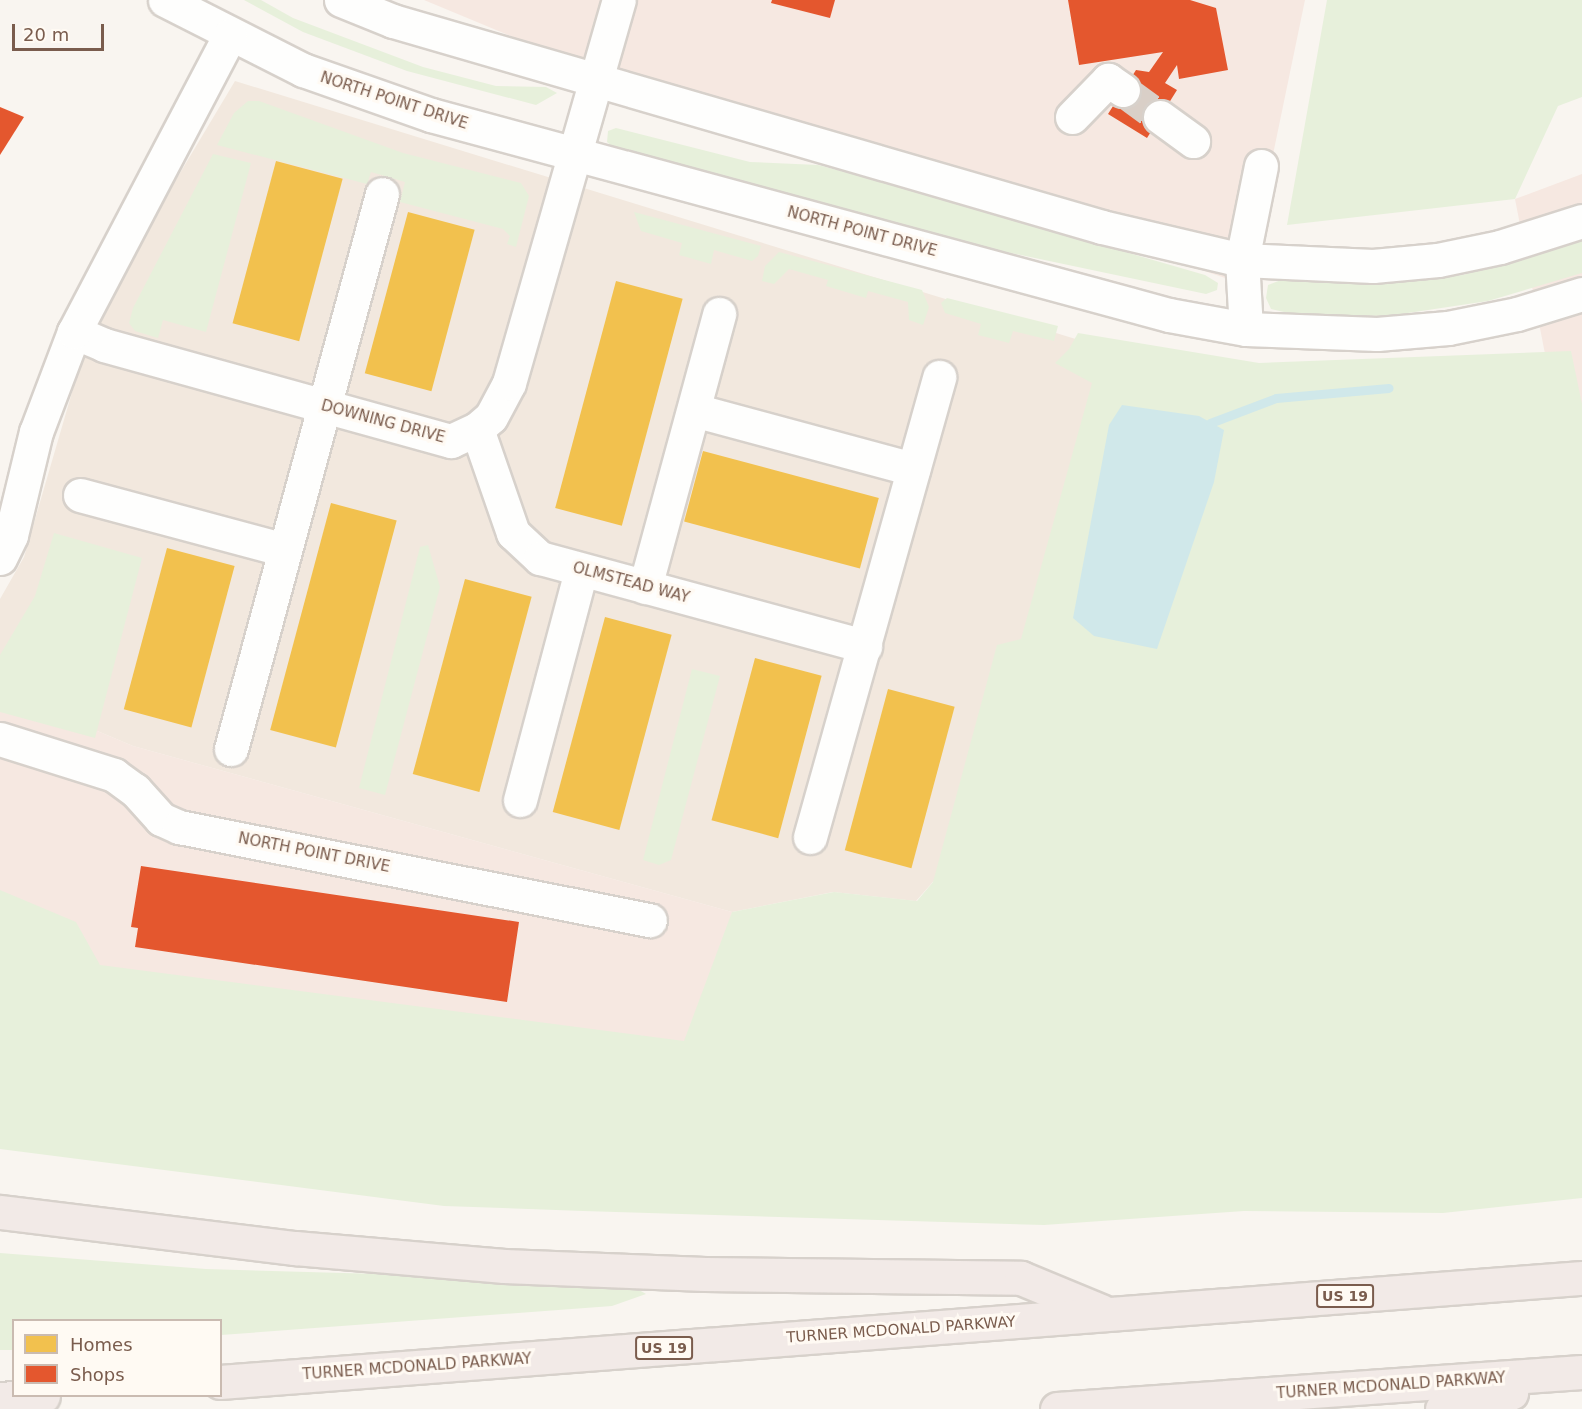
<!DOCTYPE html>
<html>
<head>
<meta charset="utf-8">
<style>
  body { margin:0 }
  #map { position:relative; width:1582px; height:1409px; overflow:hidden; background:#f9f5f0; font-family:"DejaVu Sans",sans-serif }
  div>[style] { position:absolute }
  .residential>* { inset:0; background:#f2e8de }
  .commercial>* { inset:0; background:#f6e8e1 }
  .green>* { inset:0; background:#e7f0db }
  .water>* { inset:0; background:#d0e8ea }
  .homes>* { inset:0; background:#f2c14e; transform-origin:0 0 }
  .shops>* { inset:0; background:#e4572e }
  .stream>* { height:9px; margin:-4.5px; padding:0 4.5px; transform-origin:4.5px; border-radius:4.5px; background:#d0e8ea }
  .minor-tunnel>* { height:33px; margin-top:-16.5px; transform-origin:0; background:repeating-linear-gradient(90deg,#d9cfc7 0 33px,transparent 0 49px) }
  .roads { filter:drop-shadow(2px 0 #d7d1cb) drop-shadow(-2px 0 #d7d1cb) drop-shadow(0 2px #d7d1cb) drop-shadow(0 -2px #d7d1cb) }
  .minor>* { height:33px; margin:-16.5px; padding:0 16.5px; transform-origin:16.5px; border-radius:16.5px; background:#fefefd }
  .highway>* { height:33px; margin:-16.5px; padding:0 16.5px; transform-origin:16.5px; border-radius:16.5px; background:#f2eae7 }
  span { translate:-50% -50%; white-space:nowrap; text-align:center; line-height:1.15; -webkit-text-stroke:6px #fffaf3; paint-order:stroke }
  .shield-label span { padding:2px 4px; background:#fffaf3; border:2px solid; border-radius:4px; -webkit-text-stroke-width:0 }
  .shield-label { font-size:14px; color:#7a5c4d; font-weight:700 }
  .street-label { font-size:15px; color:#7a5c4d }
  .legend { position:absolute; left:12px; top:1319px; width:210px; height:78px; box-sizing:border-box; background:#fffaf3; border:2px solid #cabbb1; margin:0; padding:8px 10px; list-style:none; font-size:18px; color:#7a5c4d }
  .legend li { display:flex; align-items:center; gap:12px; height:30px }
  .legend b { width:30px; border:2px solid #cabbb1 }
  .scale { position:absolute; left:12px; top:24px; width:92px; height:27px; box-sizing:border-box; border:3px solid #7a5c4d; border-top:0; padding-left:8px; font-size:18px; line-height:21px; white-space:nowrap; color:#7a5c4d; -webkit-text-stroke:4px #fffaf3; paint-order:stroke }
</style>
</head>
<body>
<div id="map">
  <div class="residential">
    <i style="clip-path:polygon(235px 81px,1105px 348px,999px 807px,916px 901px,833px 892px,732px 912px,133px 746px,0 690px,0 599px,24px 557px,94px 317px)"></i>
  </div>
  <div class="commercial">
    <i style="clip-path:polygon(424px 0,1305px 0,1246px 285px,530px 44px)"></i>
    <i style="clip-path:polygon(1582px 174px,1582px 545px,1515px 199px)"></i>
    <i style="clip-path:polygon(0 690px,133px 746px,732px 912px,714px 1159px,0 1094px)"></i>
  </div>
  <div class="green">
    <i style="clip-path:polygon(244px 0,261px 0,293px 18px,423px 67px,496px 86px,546px 87px,557px 93px,536px 105px,407px 71px,303px 32px)"></i>
    <i style="clip-path:polygon(1327px 0,1582px 0,1582px 97px,1558px 106px,1515px 199px,1287px 225px)"></i>
    <i style="clip-path:polygon(248px 101px,259px 101px,403px 153px,521px 183px,529px 196px,516px 247px,507px 244px,510px 236px,503px 229px,400px 202px,405px 182px,371px 172px,367px 184px,217px 145px,234px 113px)"></i>
    <i style="clip-path:polygon(616px 128px,750px 162px,818px 165px,883px 182px,1205px 275px,1218px 283px,1217px 290px,1206px 294px,997px 250px,615px 149px,607px 142px,608px 131px)"></i>
    <i style="clip-path:polygon(213px 154px,251px 163px,206px 332px,163px 320px,158px 338px,135px 331px,129px 323px,133px 308px)"></i>
    <i style="clip-path:polygon(634px 212px,761px 246px,758px 256px,752px 261px,714px 250px,711px 264px,679px 255px,682px 243px,641px 231px)"></i>
    <i style="clip-path:polygon(1582px 240px,1582px 273px,1488px 301px,1388px 316px,1297px 315px,1271px 309px,1266px 298px,1268px 285px,1281px 280px,1375px 284px,1463px 275px)"></i>
    <i style="clip-path:polygon(779px 252px,922px 290px,929px 307px,923px 325px,909px 320px,908px 302px,868px 291px,866px 298px,826px 286px,828px 280px,789px 269px,774px 284px,762px 281px,765px 266px)"></i>
    <i style="clip-path:polygon(947px 298px,1058px 326px,1054px 341px,1013px 331px,1009px 343px,978px 335px,981px 324px,945px 313px,941px 303px)"></i>
    <i style="clip-path:polygon(1078px 333px,1259px 363px,1571px 351px,1582px 404px,1582px 1198px,1443px 1213px,1244px 1211px,1044px 1225px,583px 1211px,444px 1206px,0 1149px,0 890px,76px 922px,100px 965px,684px 1041px,732px 912px,834px 892px,917px 901px,933px 882px,997px 645px,1021px 639px,1092px 383px,1055px 363px,1069px 349px)"></i>
    <i style="clip-path:polygon(54px 533px,142px 558px,95px 738px,0 712px,0 655px,35px 596px)"></i>
    <i style="clip-path:polygon(428px 545px,440px 587px,385px 795px,359px 788px,420px 547px)"></i>
    <i style="clip-path:polygon(692px 669px,720px 676px,671px 860px,659px 865px,643px 860px)"></i>
    <i style="clip-path:polygon(0 1253px,206px 1269px,415px 1275px,639px 1290px,646px 1294px,612px 1306px,221px 1335px,220px 1320px,14px 1320px,13px 1350px,0 1350px)"></i>
  </div>
  <div class="water">
    <i style="clip-path:polygon(1122px 405px,1199px 416px,1224px 430px,1214px 482px,1157px 649px,1094px 636px,1073px 618px,1109px 425px)"></i>
  </div>
  <div class="homes">
    <i style="left:276px;top:161px;width:69px;height:168px;rotate:15deg"></i>
    <i style="left:408px;top:212px;width:69px;height:167px;rotate:15deg"></i>
    <i style="left:616px;top:281px;width:69px;height:235px;rotate:15deg"></i>
    <i style="left:703px;top:451px;width:182px;height:73px;rotate:15deg"></i>
    <i style="left:331px;top:503px;width:68px;height:235px;rotate:15deg"></i>
    <i style="left:167px;top:548px;width:70px;height:167px;rotate:15deg"></i>
    <i style="left:465px;top:579px;width:69px;height:202px;rotate:15deg"></i>
    <i style="left:605px;top:617px;width:69px;height:202px;rotate:15deg"></i>
    <i style="left:755px;top:658px;width:69px;height:168px;rotate:15deg"></i>
    <i style="left:888px;top:689px;width:69px;height:167px;rotate:15deg"></i>
  </div>
  <div class="shops">
    <i style="clip-path:polygon(772px 0,835px 0,830px 18px,771px 3px)"></i>
    <i style="clip-path:polygon(1068px 0,1190px 0,1216px 8px,1228px 70px,1179px 79px,1177px 65px,1165px 83px,1177px 90px,1147px 138px,1108px 114px,1136px 70px,1149px 72px,1163px 52px,1079px 65px)"></i>
    <i style="clip-path:polygon(0 107px,24px 117px,0 155px)"></i>
    <i style="clip-path:polygon(141px 866px,519px 922px,507px 1002px,135px 947px,138px 928px,131px 927px)"></i>
  </div>
  <div class="stream">
    <i style="left:1210px;top:423px;width:71px;rotate:-20.7deg"></i>
    <i style="left:1276px;top:398px;width:113px;rotate:-5.1deg"></i>
  </div>
  <div class="minor-tunnel">
    <i style="left:1123px;top:90px;width:46px;rotate:36.1deg"></i>
  </div>
  <div class="roads">
    <div class="minor">
      <i style="left:165px;top:0;width:155px;rotate:26.9deg"></i>
      <i style="left:303px;top:70px;width:136px;rotate:19.4deg"></i>
      <i style="left:431px;top:115px;width:765px;rotate:15.16deg"></i>
      <i style="left:1169px;top:315px;width:78px;rotate:10.3deg"></i>
      <i style="left:1246px;top:329px;width:131px;rotate:2.2deg"></i>
      <i style="left:1377px;top:334px;width:71px;rotate:-4.8deg"></i>
      <i style="left:1448px;top:328px;width:70px;rotate:-11.5deg"></i>
      <i style="left:1517px;top:314px;width:68px;rotate:-17.1deg"></i>
      <i style="left:341px;top:0;width:56px;rotate:22deg"></i>
      <i style="left:393px;top:21px;width:738px;rotate:16.2deg"></i>
      <i style="left:1102px;top:227px;width:144px;rotate:13.3deg"></i>
      <i style="left:1242px;top:260px;width:131px;rotate:2.6deg"></i>
      <i style="left:1373px;top:266px;width:65px;rotate:-5.3deg"></i>
      <i style="left:1438px;top:260px;width:63px;rotate:-11.8deg"></i>
      <i style="left:1500px;top:247px;width:86px;rotate:-17.6deg"></i>
      <i style="left:1072px;top:117px;width:52px;rotate:-45.8deg"></i>
      <i style="left:1108px;top:80px;width:18px;rotate:34deg"></i>
      <i style="left:1160px;top:117px;width:41px;rotate:36deg"></i>
      <i style="left:1246px;top:329px;width:69px;rotate:-93.3deg"></i>
      <i style="left:1242px;top:260px;width:96px;rotate:-78.6deg"></i>
      <i style="left:74px;top:332px;width:33px;rotate:23deg"></i>
      <i style="left:104px;top:345px;width:360px;rotate:15.5deg"></i>
      <i style="left:451px;top:441px;width:29px;rotate:-25deg"></i>
      <i style="left:477px;top:429px;width:18px;rotate:-41deg"></i>
      <i style="left:491px;top:417px;width:38px;rotate:-62deg"></i>
      <i style="left:509px;top:383px;width:398px;rotate:-74deg"></i>
      <i style="left:694px;top:410px;width:227px;rotate:15.1deg"></i>
      <i style="left:477px;top:429px;width:110px;rotate:70.9deg"></i>
      <i style="left:513px;top:533px;width:37px;rotate:43deg"></i>
      <i style="left:540px;top:558px;width:337px;rotate:15.2deg"></i>
      <i style="left:80px;top:495px;width:212px;rotate:15deg"></i>
      <i style="left:0;top:558px;width:25px;rotate:-64deg"></i>
      <i style="left:11px;top:535px;width:106px;rotate:-76.4deg"></i>
      <i style="left:36px;top:432px;width:107px;rotate:-69.2deg"></i>
      <i style="left:74px;top:332px;width:335px;rotate:-62.3deg"></i>
      <i style="left:645px;top:587px;width:283px;rotate:-74.8deg"></i>
      <i style="left:0;top:739px;width:120px;rotate:17.5deg"></i>
      <i style="left:114px;top:775px;width:26px;rotate:36deg"></i>
      <i style="left:135px;top:790px;width:39px;rotate:48deg"></i>
      <i style="left:161px;top:819px;width:20px;rotate:24deg"></i>
      <i style="left:179px;top:827px;width:480px;rotate:11.2deg"></i>
      <i style="left:231px;top:749px;width:575px;rotate:-74.78deg"></i>
      <i style="left:520px;top:800px;width:238px;rotate:-75.1deg"></i>
      <i style="left:810px;top:837px;width:478px;rotate:-74.3deg"></i>
    </div>
    <div class="highway">
      <i style="left:0;top:1212px;width:297px;rotate:7deg"></i>
      <i style="left:295px;top:1248px;width:210px;rotate:4.9deg"></i>
      <i style="left:504px;top:1266px;width:201px;rotate:2.3deg"></i>
      <i style="left:705px;top:1274px;width:316px;rotate:0.7deg"></i>
      <i style="left:1021px;top:1278px;width:87px;rotate:22.4deg"></i>
      <i style="left:220px;top:1382px;width:1366px;rotate:-4.37deg"></i>
      <i style="left:0;top:1399px;width:43px;rotate:-4deg"></i>
      <i style="left:1057px;top:1409px;width:526px;rotate:-4.03deg"></i>
      <i style="left:1442px;top:1409px;width:71px;rotate:-13.1deg"></i>
    </div>
  </div>
  <div class="shield-label">
    <span style="left:1345px;top:1296px">US 19</span>
    <span style="left:664px;top:1348px">US 19</span>
  </div>
  <div class="street-label">
    <span style="left:394px;top:101px;rotate:18deg">NORTH POINT DRIVE</span>
    <span style="left:862px;top:232px;rotate:15deg">NORTH POINT DRIVE</span>
    <span style="left:383px;top:422px;rotate:15deg">DOWNING DRIVE</span>
    <span style="left:631px;top:583px;rotate:15deg">OLMSTEAD WAY</span>
    <span style="left:314px;top:853px;rotate:11deg">NORTH POINT DRIVE</span>
    <span style="left:901px;top:1330px;rotate:-4deg">TURNER MCDONALD PARKWAY</span>
    <span style="left:417px;top:1367px;rotate:-4deg">TURNER MCDONALD PARKWAY</span>
    <span style="left:1391px;top:1386px;rotate:-4deg">TURNER MCDONALD PARKWAY</span>
  </div>
  <ul class="legend">
  <li><b style="height:16px;background:#f2c14e"></b>Homes</li>
  <li><b style="height:16px;background:#e4572e"></b>Shops</li>
  </ul>
  <div class="scale">20 m</div>
</div>
</body>
</html>
